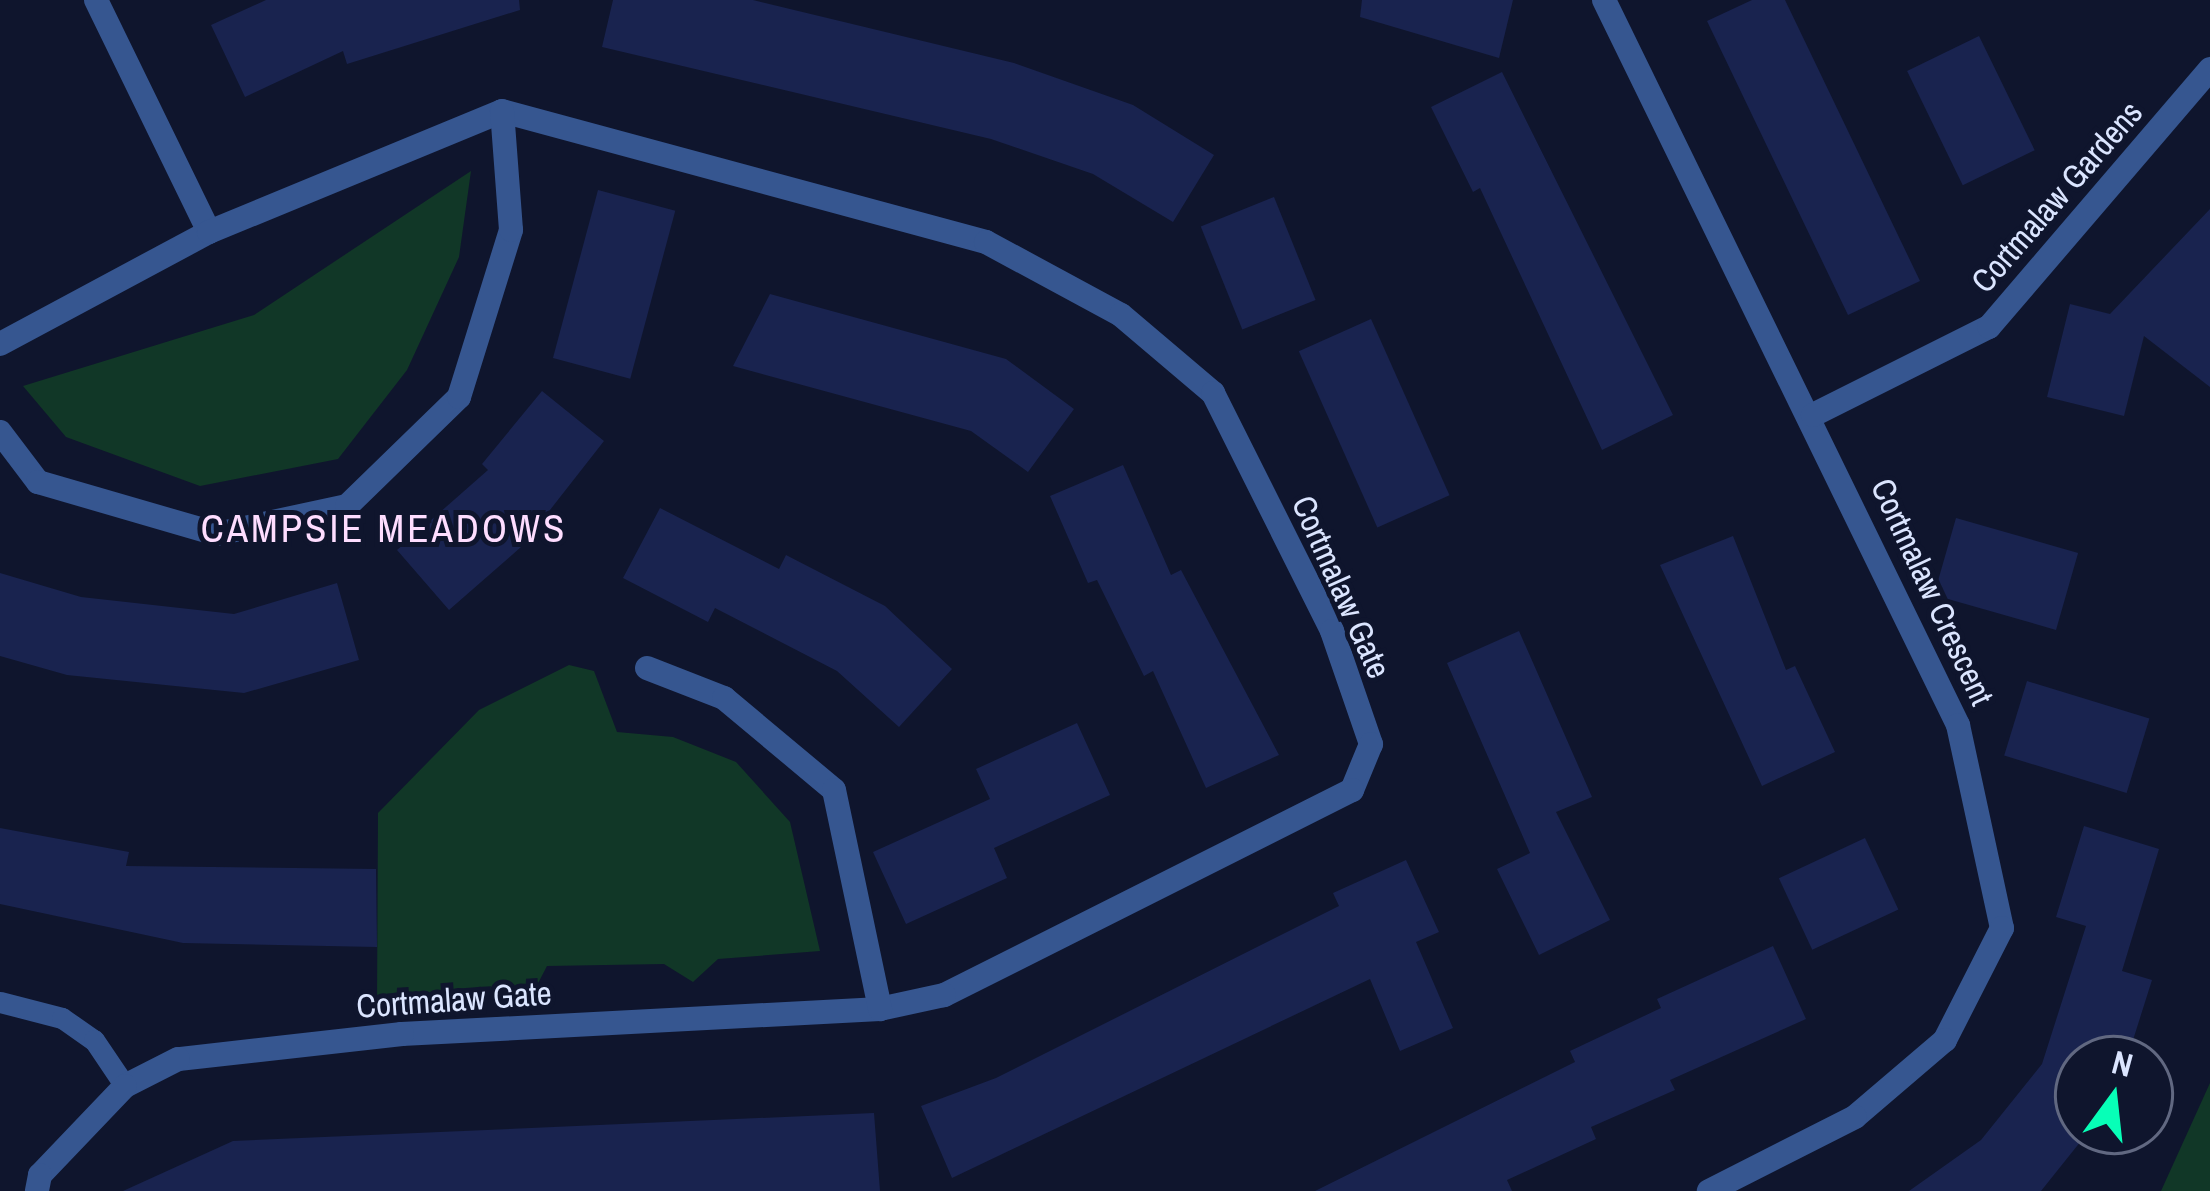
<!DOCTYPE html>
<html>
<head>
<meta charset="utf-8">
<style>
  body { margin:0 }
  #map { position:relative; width:2210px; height:1191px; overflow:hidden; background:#0f152d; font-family:"Archivo Narrow",sans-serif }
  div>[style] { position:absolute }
  .green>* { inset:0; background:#113727 }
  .building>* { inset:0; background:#19234f; transform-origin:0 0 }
  .service>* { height:21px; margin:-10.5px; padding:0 10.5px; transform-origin:10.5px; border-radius:10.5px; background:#365690 }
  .minor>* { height:24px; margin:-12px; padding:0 12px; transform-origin:12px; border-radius:12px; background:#365690 }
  span { translate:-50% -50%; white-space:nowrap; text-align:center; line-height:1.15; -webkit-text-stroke:10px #0f152d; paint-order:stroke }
  .street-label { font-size:33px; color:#dbe5ff }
  .quarter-label { font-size:39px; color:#feddff; letter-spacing:3px }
  .north { position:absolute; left:2054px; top:1035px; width:120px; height:120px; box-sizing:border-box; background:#0f152d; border:3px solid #616881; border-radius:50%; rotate:15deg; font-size:33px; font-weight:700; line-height:48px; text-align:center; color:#dbe5ff }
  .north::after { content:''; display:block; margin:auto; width:42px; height:54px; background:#07ffb7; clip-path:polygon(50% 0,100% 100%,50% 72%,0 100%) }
</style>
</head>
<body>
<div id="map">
  <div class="green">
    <i style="clip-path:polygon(471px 171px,459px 257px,407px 370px,338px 459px,200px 486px,66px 437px,23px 386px,254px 315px)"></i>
    <i style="clip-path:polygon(569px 665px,594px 671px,617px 732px,673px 737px,736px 762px,790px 822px,820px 951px,718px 959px,693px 982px,664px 964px,547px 966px,534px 991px,377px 1003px,378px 813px,479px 710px)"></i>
    <i style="clip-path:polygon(2210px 1083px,2210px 1191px,2161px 1191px)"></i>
  </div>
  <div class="building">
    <i style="clip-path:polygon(266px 0,519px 0,520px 10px,347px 64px,343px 51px,245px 97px,211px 25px)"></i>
    <i style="clip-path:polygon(613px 0,753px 0,1014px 63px,1133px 105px,1214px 155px,1173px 222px,1093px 174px,991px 139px,602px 47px)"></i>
    <i style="clip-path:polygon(1362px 0,1513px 0,1499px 58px,1360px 17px)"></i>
    <i style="clip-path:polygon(1752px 0,1785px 0,1920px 281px,1848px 315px,1707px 21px)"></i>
    <i style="left:1979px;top:36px;width:127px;height:80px;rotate:64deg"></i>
    <i style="clip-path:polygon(1502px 72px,1673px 415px,1602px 450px,1480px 188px,1473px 192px,1431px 107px)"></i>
    <i style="left:598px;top:190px;width:80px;height:174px;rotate:15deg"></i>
    <i style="left:1274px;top:197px;width:111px;height:79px;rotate:68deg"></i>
    <i style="clip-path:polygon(2210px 209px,2210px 387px,2144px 336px,2124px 416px,2047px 397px,2070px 304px,2110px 314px)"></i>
    <i style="clip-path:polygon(770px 294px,1006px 359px,1074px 409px,1028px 472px,971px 431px,733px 366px)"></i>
    <i style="left:1371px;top:319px;width:193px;height:79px;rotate:66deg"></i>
    <i style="clip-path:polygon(542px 391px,604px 441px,521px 547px,449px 610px,397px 550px,488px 470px,482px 464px)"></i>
    <i style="clip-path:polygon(1123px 465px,1171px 575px,1181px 570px,1279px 755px,1206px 788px,1153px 671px,1144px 676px,1097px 580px,1088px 583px,1050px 496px)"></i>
    <i style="clip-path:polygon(660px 508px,779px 569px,786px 555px,885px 606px,952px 669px,899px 727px,837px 671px,715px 608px,708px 622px,623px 578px)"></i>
    <i style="left:1956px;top:518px;width:127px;height:80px;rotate:16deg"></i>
    <i style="clip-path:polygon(1733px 536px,1786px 670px,1795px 666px,1835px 752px,1762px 786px,1660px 565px)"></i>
    <i style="clip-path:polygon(0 573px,81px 597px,234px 614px,337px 583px,359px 660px,244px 693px,67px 675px,0 656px)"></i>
    <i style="clip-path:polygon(1519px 631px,1592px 797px,1556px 812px,1610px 920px,1539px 955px,1497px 869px,1530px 853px,1447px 663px)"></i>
    <i style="left:2027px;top:681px;width:128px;height:78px;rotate:17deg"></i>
    <i style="clip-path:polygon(1077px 723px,1110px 795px,994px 848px,1007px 878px,906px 924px,873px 852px,990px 799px,976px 769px)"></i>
    <i style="clip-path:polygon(2084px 826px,2159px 849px,2122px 971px,2152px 980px,2127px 1059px,2078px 1059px,2078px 1131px,2089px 1131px,2041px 1191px,1909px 1191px,1981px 1140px,2042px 1064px,2086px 926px,2056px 917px)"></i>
    <i style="clip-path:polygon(0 828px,129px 852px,126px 866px,376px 869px,377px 947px,183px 943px,0 904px)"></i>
    <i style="left:1865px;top:838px;width:79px;height:95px;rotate:65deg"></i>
    <i style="clip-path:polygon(1406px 860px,1439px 932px,1416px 942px,1453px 1028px,1400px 1051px,1370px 979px,952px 1178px,921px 1106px,996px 1078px,1339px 906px,1333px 893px)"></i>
    <i style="clip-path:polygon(1773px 946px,1806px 1019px,1670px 1080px,1675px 1090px,1591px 1127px,1596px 1139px,1507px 1180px,1512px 1191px,1315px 1191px,1575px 1062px,1570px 1051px,1661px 1008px,1657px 999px)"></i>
    <i style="clip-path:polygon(874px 1113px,880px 1191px,123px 1191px,233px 1141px)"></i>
  </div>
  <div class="service">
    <i style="left:0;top:1002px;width:64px;rotate:14.5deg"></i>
    <i style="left:62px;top:1018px;width:39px;rotate:35deg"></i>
    <i style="left:94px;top:1040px;width:55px;rotate:56deg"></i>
  </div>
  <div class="minor">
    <i style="left:96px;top:0;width:258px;rotate:64deg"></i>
    <i style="left:1604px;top:0;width:807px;rotate:63.97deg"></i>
    <i style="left:1958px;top:725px;width:208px;rotate:77.8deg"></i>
    <i style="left:2002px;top:928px;width:126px;rotate:117deg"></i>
    <i style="left:1945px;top:1040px;width:118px;rotate:139.5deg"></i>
    <i style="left:1855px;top:1117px;width:164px;rotate:153.1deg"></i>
    <i style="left:0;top:344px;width:237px;rotate:-28.2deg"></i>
    <i style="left:209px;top:232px;width:317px;rotate:-22.4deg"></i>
    <i style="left:502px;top:111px;width:501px;rotate:15.14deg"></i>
    <i style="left:986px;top:242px;width:153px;rotate:28.4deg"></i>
    <i style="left:1121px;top:315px;width:121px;rotate:40.3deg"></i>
    <i style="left:1213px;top:393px;width:266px;rotate:63.4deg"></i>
    <i style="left:1332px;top:631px;width:120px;rotate:71deg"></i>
    <i style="left:1371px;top:744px;width:50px;rotate:112.4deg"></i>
    <i style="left:1352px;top:790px;width:457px;rotate:153.3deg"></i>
    <i style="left:944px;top:995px;width:66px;rotate:167.7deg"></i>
    <i style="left:880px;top:1009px;width:479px;rotate:177deg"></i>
    <i style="left:402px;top:1034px;width:225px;rotate:173.6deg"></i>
    <i style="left:178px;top:1059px;width:59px;rotate:153deg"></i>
    <i style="left:125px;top:1086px;width:123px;rotate:133.7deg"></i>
    <i style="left:40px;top:1175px;width:16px;rotate:101deg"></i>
    <i style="left:1813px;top:415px;width:197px;rotate:-26.6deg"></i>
    <i style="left:1989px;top:327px;width:340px;rotate:-49.4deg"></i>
    <i style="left:0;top:432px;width:63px;rotate:52.8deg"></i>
    <i style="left:38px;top:482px;width:186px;rotate:16.2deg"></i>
    <i style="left:217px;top:534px;width:133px;rotate:-12.2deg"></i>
    <i style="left:347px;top:506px;width:156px;rotate:-44.2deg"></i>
    <i style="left:459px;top:397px;width:175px;rotate:-72.7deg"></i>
    <i style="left:511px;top:230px;width:119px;rotate:-94.3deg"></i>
    <i style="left:647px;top:668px;width:83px;rotate:21.3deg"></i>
    <i style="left:724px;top:698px;width:143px;rotate:39.9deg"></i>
    <i style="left:834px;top:790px;width:224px;rotate:78.1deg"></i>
  </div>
  <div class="street-label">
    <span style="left:2057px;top:197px;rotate:-49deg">Cortmalaw Gardens</span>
    <span style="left:1341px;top:587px;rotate:66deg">Cortmalaw Gate</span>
    <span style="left:1932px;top:592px;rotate:65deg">Cortmalaw Crescent</span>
    <span style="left:454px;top:1000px;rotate:-4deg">Cortmalaw Gate</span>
  </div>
  <div class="quarter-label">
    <span style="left:384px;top:528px">CAMPSIE MEADOWS</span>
  </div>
  <div class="north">N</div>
</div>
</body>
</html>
